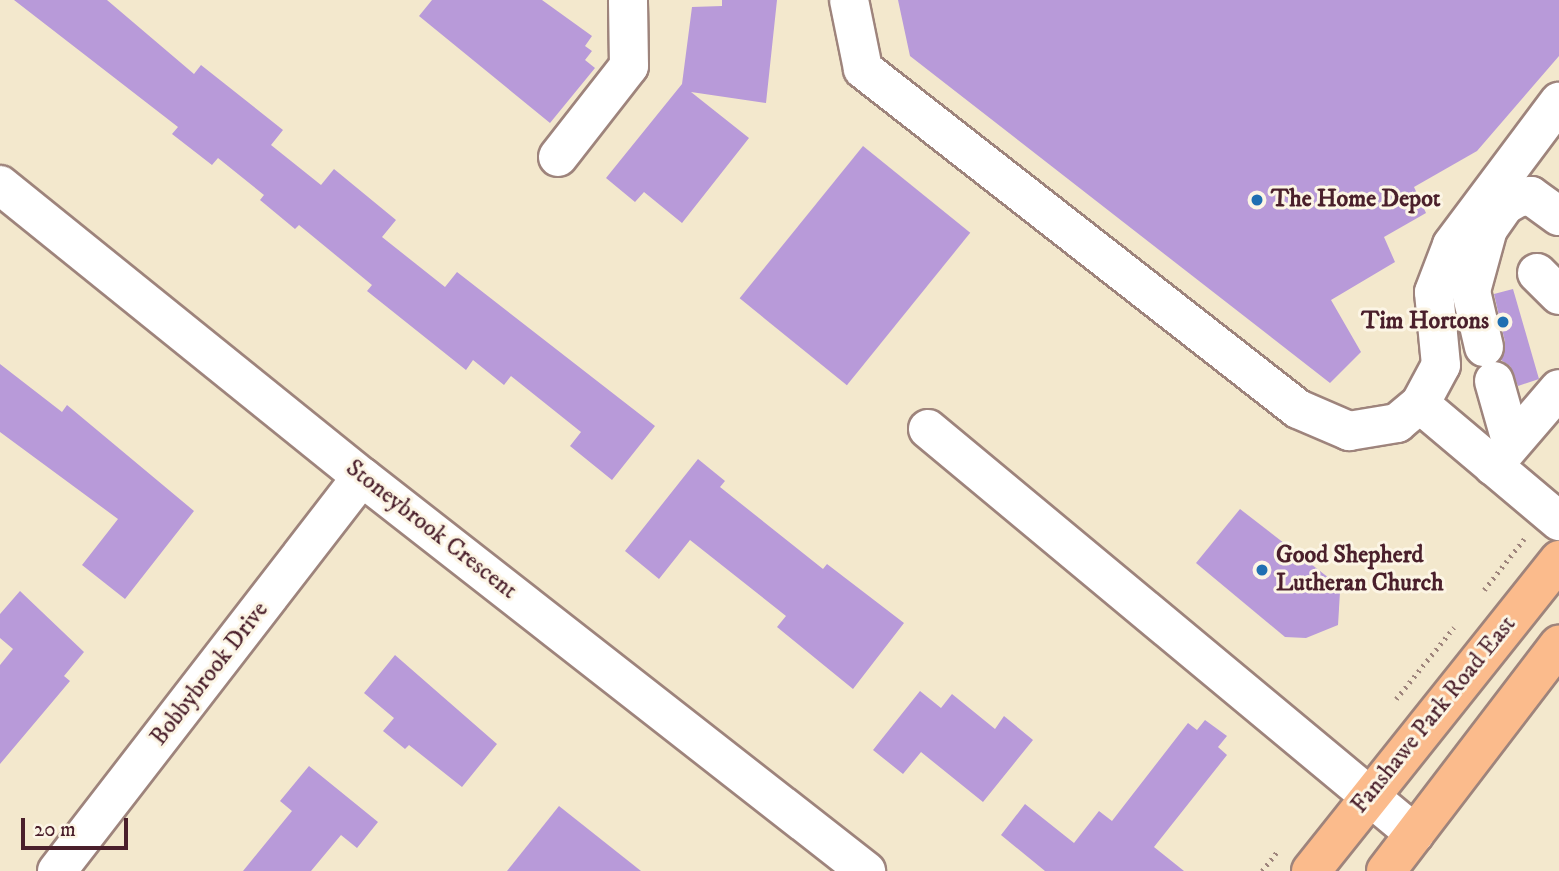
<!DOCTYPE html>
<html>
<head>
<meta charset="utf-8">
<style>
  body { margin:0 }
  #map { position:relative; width:1559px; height:871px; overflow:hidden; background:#f3e8cd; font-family:"IM FELL DW Pica",serif }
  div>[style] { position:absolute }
  .building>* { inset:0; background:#b89ad9; transform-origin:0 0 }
  .path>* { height:4.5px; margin-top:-2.25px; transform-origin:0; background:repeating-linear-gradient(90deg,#9e847c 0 2px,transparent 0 7px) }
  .roads { filter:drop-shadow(2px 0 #9e847c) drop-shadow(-2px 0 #9e847c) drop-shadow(0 2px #9e847c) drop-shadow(0 -2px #9e847c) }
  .minor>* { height:38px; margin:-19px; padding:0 19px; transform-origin:19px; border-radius:19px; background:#fff }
  .major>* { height:38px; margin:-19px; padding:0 19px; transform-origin:19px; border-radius:19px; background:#fbbb8c }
  .dots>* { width:19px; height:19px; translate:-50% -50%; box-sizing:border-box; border:4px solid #fcf5e5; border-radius:50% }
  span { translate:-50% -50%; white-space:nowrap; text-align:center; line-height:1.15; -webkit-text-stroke:6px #fcf5e5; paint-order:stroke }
  .poi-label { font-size:24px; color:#4a1f2b; font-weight:700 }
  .left { translate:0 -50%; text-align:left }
  .right { translate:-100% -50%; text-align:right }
  .street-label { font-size:24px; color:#4a1f2b }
  .scale { position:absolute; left:21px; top:818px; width:107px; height:32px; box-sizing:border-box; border:4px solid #4a1f2b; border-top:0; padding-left:9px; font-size:21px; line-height:24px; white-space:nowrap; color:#4a1f2b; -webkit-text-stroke:5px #fcf5e5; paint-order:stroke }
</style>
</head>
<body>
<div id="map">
  <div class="building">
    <i style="clip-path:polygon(14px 0,107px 0,194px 74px,201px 65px,283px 130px,271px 145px,321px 185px,334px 169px,396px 220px,382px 237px,445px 287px,457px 272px,655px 426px,612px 480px,570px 446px,581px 432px,511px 376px,504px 385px,473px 360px,466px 370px,367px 291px,372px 285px,299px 225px,295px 229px,260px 200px,264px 195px,218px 158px,212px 165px,172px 134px,178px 127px)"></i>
    <i style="clip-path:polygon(432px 0,542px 0,592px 36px,585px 46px,592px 51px,585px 60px,595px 68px,550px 123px,419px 16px)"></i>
    <i style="clip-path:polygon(722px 0,777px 0,766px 103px,691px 92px,749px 138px,682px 223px,644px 192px,635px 202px,606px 178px,682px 84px,692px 7px,722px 6px)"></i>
    <i style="clip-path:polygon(898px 0,1559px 0,1559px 56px,1477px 151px,1414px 187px,1426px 213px,1384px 237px,1395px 262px,1331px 300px,1361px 352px,1330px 383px,910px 56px)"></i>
    <i style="left:863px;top:146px;width:138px;height:196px;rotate:39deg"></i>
    <i style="clip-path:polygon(1513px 289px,1539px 379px,1518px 386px,1510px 366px,1501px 360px,1505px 342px,1494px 294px)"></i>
    <i style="clip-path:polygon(0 364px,62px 412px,67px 405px,194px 511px,125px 599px,82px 565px,118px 519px,0 432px)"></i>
    <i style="clip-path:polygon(698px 459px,725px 481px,720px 487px,823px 569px,827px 564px,904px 623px,853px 689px,777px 627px,786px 616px,690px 540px,659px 579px,625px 551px)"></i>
    <i style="clip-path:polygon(1240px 509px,1329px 578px,1340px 592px,1338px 625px,1306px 638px,1285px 637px,1196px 563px)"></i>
    <i style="clip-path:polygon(20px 591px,84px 652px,64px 676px,70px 681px,0 764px,0 665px,13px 649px,0 638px,0 614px)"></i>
    <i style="clip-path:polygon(395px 655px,497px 744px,462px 787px,409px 745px,405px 749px,383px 731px,394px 718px,364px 693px)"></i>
    <i style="clip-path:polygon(920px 691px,941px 708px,952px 694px,995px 729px,1004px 716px,1033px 740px,983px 802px,921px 752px,903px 774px,873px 750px)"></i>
    <i style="clip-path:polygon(1205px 720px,1227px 736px,1218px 747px,1227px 755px,1154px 847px,1184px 871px,1045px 871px,1001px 835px,1025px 804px,1074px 843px,1099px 811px,1112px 821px,1188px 723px,1197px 730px)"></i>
    <i style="clip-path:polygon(309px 766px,378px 822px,357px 848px,341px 835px,311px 871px,243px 871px,292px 811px,280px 801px)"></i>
    <i style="clip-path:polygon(559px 806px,641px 871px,507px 871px)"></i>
  </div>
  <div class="path">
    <i style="left:1484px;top:590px;width:65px;rotate:-51.9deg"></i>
    <i style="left:1396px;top:699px;width:92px;rotate:-51.1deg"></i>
    <i style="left:1262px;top:871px;width:24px;rotate:-52deg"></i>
  </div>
  <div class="roads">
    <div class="minor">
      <i style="left:849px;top:0;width:70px;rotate:78.5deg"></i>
      <i style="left:863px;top:69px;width:552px;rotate:38.01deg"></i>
      <i style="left:1298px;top:409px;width:56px;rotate:23.3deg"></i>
      <i style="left:1349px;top:431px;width:49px;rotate:-9.5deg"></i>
      <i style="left:1397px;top:423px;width:30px;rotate:-40deg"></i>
      <i style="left:1420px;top:404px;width:44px;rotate:-61.7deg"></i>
      <i style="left:1441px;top:365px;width:73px;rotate:-95.5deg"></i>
      <i style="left:1434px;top:292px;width:50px;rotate:-69deg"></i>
      <i style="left:1452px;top:245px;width:179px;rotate:-53.2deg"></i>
      <i style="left:558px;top:157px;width:115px;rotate:-52deg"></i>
      <i style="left:629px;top:66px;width:66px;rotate:-90.9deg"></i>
      <i style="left:0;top:185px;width:465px;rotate:38.9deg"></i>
      <i style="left:362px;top:477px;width:640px;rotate:38.02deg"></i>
      <i style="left:1537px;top:273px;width:31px;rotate:45deg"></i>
      <i style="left:1484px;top:347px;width:57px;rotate:-103.1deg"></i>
      <i style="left:1471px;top:291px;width:64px;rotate:-74.7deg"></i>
      <i style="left:1488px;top:229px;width:29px;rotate:-55deg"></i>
      <i style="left:1505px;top:205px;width:16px;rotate:-30deg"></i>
      <i style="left:1519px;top:197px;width:12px;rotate:-5deg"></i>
      <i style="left:1531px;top:196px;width:34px;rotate:36deg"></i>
      <i style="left:1494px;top:381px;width:62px;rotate:74.2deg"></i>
      <i style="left:1420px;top:404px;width:182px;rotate:40.1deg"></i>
      <i style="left:928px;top:429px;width:633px;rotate:39.75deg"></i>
      <i style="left:1493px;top:466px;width:101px;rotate:-49.4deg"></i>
      <i style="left:57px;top:871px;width:498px;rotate:-52.3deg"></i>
    </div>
    <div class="major">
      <i style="left:1311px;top:871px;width:398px;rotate:-51.4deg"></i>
      <i style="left:1386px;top:871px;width:285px;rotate:-52.6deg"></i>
    </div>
  </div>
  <div class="dots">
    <i style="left:1257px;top:200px;background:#1f6fb2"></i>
    <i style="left:1503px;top:322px;background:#1f6fb2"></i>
    <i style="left:1262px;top:570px;background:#1f6fb2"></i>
  </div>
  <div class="poi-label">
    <span class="left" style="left:1271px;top:200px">The Home Depot</span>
    <span class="right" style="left:1489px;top:322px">Tim Hortons</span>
    <span class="left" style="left:1276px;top:570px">Good Shepherd<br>Lutheran Church</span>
  </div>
  <div class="street-label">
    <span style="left:431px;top:530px;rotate:38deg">Stoneybrook Crescent</span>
    <span style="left:210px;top:674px;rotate:-52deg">Bobbybrook Drive</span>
    <span style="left:1434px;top:715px;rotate:-51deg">Fanshawe Park Road East</span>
  </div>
  <div class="scale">20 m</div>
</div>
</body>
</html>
